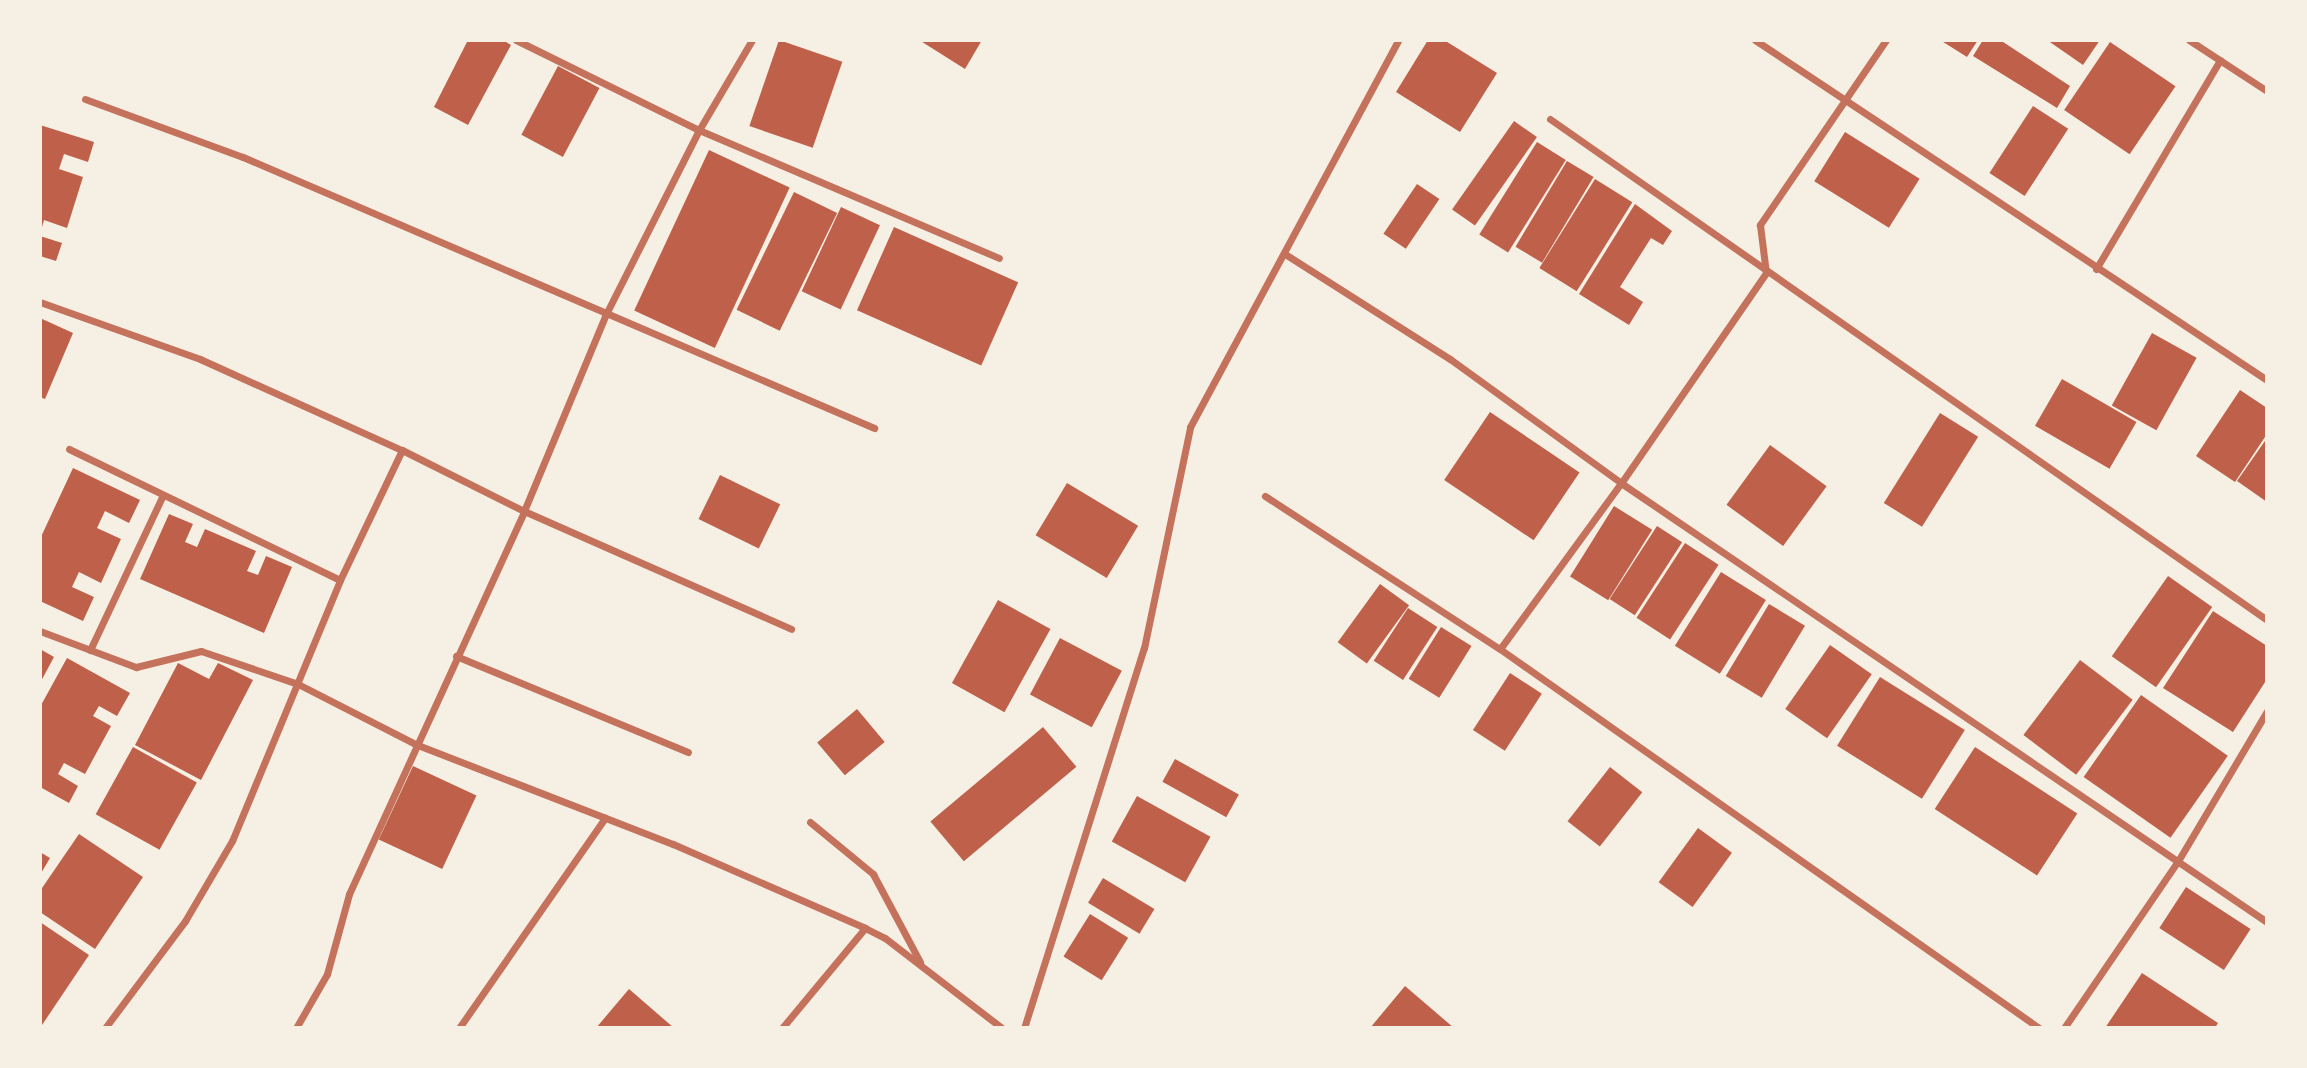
<!DOCTYPE html>
<html>
<head>
<meta charset="utf-8">
<style>
  body { margin:0 }
  #map { position:relative; width:2307px; height:1068px; overflow:hidden; background:#f6efe4; font-family:Rubik,sans-serif }
  div>[style] { position:absolute }
  .building>* { inset:0; background:#bf614a; transform-origin:0 0 }
  .minor>* { height:7px; margin:-3.5px; padding:0 3.5px; transform-origin:3.5px; border-radius:3.5px; background:#c5725c }
  span { translate:-50% -50%; white-space:nowrap; text-align:center; line-height:1.15; -webkit-text-stroke:7px #f6efe4; paint-order:stroke }
  .frame { position:absolute; inset:0; border:42px solid #f6efe4; pointer-events:none }
</style>
</head>
<body>
<div id="map">
  <div class="building">
    <i style="clip-path:polygon(468px 40px,503px 40px,511px 45px,468px 125px,434px 107px)"></i>
    <i style="left:779px;top:40px;width:67px;height:91px;rotate:19deg"></i>
    <i style="clip-path:polygon(919px 40px,982px 40px,965px 69px)"></i>
    <i style="clip-path:polygon(1428px 40px,1444px 40px,1497px 73px,1460px 132px,1396px 92px)"></i>
    <i style="clip-path:polygon(1940px 40px,1978px 40px,1967px 57px)"></i>
    <i style="clip-path:polygon(1983px 40px,2000px 40px,2070px 86px,2057px 108px,1973px 56px)"></i>
    <i style="clip-path:polygon(2047px 40px,2100px 40px,2083px 65px)"></i>
    <i style="left:2110px;top:42px;width:79px;height:82px;rotate:34deg"></i>
    <i style="left:558px;top:66px;width:47px;height:78px;rotate:28deg"></i>
    <i style="left:2033px;top:106px;width:42px;height:80px;rotate:33deg"></i>
    <i style="left:1514px;top:121px;width:28px;height:108px;rotate:35deg"></i>
    <i style="clip-path:polygon(40px 125px,94px 142px,88px 162px,64px 154px,59px 169px,83px 177px,67px 228px,44px 220px,41px 231px)"></i>
    <i style="left:1845px;top:132px;width:88px;height:58px;rotate:32deg"></i>
    <i style="left:1537px;top:142px;width:34px;height:109px;rotate:32deg"></i>
    <i style="left:709px;top:150px;width:89px;height:177px;rotate:25deg"></i>
    <i style="left:1567px;top:161px;width:31px;height:100px;rotate:31deg"></i>
    <i style="left:1595px;top:179px;width:44px;height:105px;rotate:32deg"></i>
    <i style="left:1417px;top:184px;width:27px;height:60px;rotate:34deg"></i>
    <i style="left:794px;top:192px;width:48px;height:131px;rotate:26deg"></i>
    <i style="clip-path:polygon(1635px 204px,1672px 231px,1663px 245px,1651px 238px,1620px 287px,1643px 302px,1629px 325px,1579px 294px)"></i>
    <i style="left:841px;top:207px;width:43px;height:93px;rotate:25deg"></i>
    <i style="left:894px;top:227px;width:136px;height:91px;rotate:24deg"></i>
    <i style="clip-path:polygon(40px 236px,62px 243px,56px 261px,40px 256px)"></i>
    <i style="clip-path:polygon(40px 318px,73px 333px,45px 399px,40px 397px)"></i>
    <i style="left:2152px;top:333px;width:51px;height:83px;rotate:29deg"></i>
    <i style="left:2062px;top:379px;width:86px;height:54px;rotate:30deg"></i>
    <i style="clip-path:polygon(2240px 390px,2267px 408px,2267px 434px,2235px 482px,2196px 456px)"></i>
    <i style="left:1490px;top:412px;width:108px;height:82px;rotate:34deg"></i>
    <i style="left:1940px;top:413px;width:45px;height:106px;rotate:32deg"></i>
    <i style="clip-path:polygon(2267px 438px,2267px 502px,2237px 481px)"></i>
    <i style="left:1770px;top:445px;width:70px;height:74px;rotate:36deg"></i>
    <i style="clip-path:polygon(73px 468px,140px 500px,129px 523px,105px 511px,97px 528px,121px 539px,101px 583px,79px 572px,72px 587px,94px 597px,83px 621px,40px 601px,40px 539px)"></i>
    <i style="left:720px;top:475px;width:67px;height:49px;rotate:26deg"></i>
    <i style="left:1067px;top:483px;width:83px;height:61px;rotate:31deg"></i>
    <i style="left:1614px;top:506px;width:45px;height:83px;rotate:32deg"></i>
    <i style="clip-path:polygon(169px 514px,193px 524px,185px 542px,197px 547px,205px 529px,256px 551px,247px 571px,258px 575px,266px 556px,292px 567px,264px 633px,140px 579px)"></i>
    <i style="left:1657px;top:526px;width:30px;height:87px;rotate:33deg"></i>
    <i style="left:1685px;top:543px;width:40px;height:89px;rotate:33deg"></i>
    <i style="left:1721px;top:572px;width:53px;height:87px;rotate:32deg"></i>
    <i style="left:2168px;top:576px;width:54px;height:98px;rotate:35deg"></i>
    <i style="left:1380px;top:584px;width:36px;height:72px;rotate:36deg"></i>
    <i style="left:998px;top:600px;width:60px;height:95px;rotate:29deg"></i>
    <i style="left:1769px;top:604px;width:42px;height:84px;rotate:31deg"></i>
    <i style="left:1408px;top:608px;width:35px;height:63px;rotate:33deg"></i>
    <i style="clip-path:polygon(2213px 611px,2267px 646px,2267px 679px,2233px 732px,2163px 688px)"></i>
    <i style="left:1441px;top:627px;width:36px;height:61px;rotate:32deg"></i>
    <i style="left:1060px;top:638px;width:70px;height:64px;rotate:28deg"></i>
    <i style="left:1830px;top:645px;width:51px;height:78px;rotate:35deg"></i>
    <i style="clip-path:polygon(40px 649px,54px 657px,40px 683px)"></i>
    <i style="clip-path:polygon(67px 658px,130px 693px,117px 716px,99px 706px,93px 716px,111px 726px,85px 774px,64px 763px,58px 774px,78px 786px,69px 803px,40px 787px,40px 707px)"></i>
    <i style="left:2080px;top:660px;width:66px;height:94px;rotate:37deg"></i>
    <i style="clip-path:polygon(178px 663px,209px 679px,218px 663px,253px 680px,201px 780px,135px 745px)"></i>
    <i style="left:1510px;top:673px;width:38px;height:68px;rotate:33deg"></i>
    <i style="left:1880px;top:677px;width:100px;height:81px;rotate:32deg"></i>
    <i style="left:2141px;top:695px;width:106px;height:100px;rotate:35deg"></i>
    <i style="left:857px;top:709px;width:43px;height:52px;rotate:50deg"></i>
    <i style="left:1043px;top:727px;width:52px;height:147px;rotate:50deg"></i>
    <i style="left:133px;top:747px;width:73px;height:77px;rotate:29deg"></i>
    <i style="left:1975px;top:747px;width:122px;height:74px;rotate:33deg"></i>
    <i style="left:1175px;top:759px;width:73px;height:26px;rotate:29deg"></i>
    <i style="left:413px;top:766px;width:70px;height:81px;rotate:25deg"></i>
    <i style="left:1610px;top:767px;width:41px;height:69px;rotate:38deg"></i>
    <i style="left:1137px;top:796px;width:84px;height:52px;rotate:29deg"></i>
    <i style="left:1698px;top:828px;width:42px;height:67px;rotate:36deg"></i>
    <i style="clip-path:polygon(79px 834px,143px 877px,95px 949px,40px 912px,40px 891px)"></i>
    <i style="clip-path:polygon(40px 852px,50px 858px,40px 875px)"></i>
    <i style="left:1103px;top:878px;width:60px;height:29px;rotate:31deg"></i>
    <i style="left:2186px;top:887px;width:77px;height:49px;rotate:33deg"></i>
    <i style="left:1090px;top:914px;width:45px;height:50px;rotate:32deg"></i>
    <i style="clip-path:polygon(40px 922px,89px 955px,40px 1028px)"></i>
    <i style="clip-path:polygon(2142px 973px,2218px 1023px,2215px 1028px,2105px 1028px)"></i>
    <i style="clip-path:polygon(1405px 986px,1454px 1028px,1370px 1028px)"></i>
    <i style="clip-path:polygon(629px 989px,674px 1028px,596px 1028px)"></i>
  </div>
  <div class="minor">
    <i style="left:516px;top:40px;width:204px;rotate:26.2deg"></i>
    <i style="left:699px;top:130px;width:326px;rotate:23.1deg"></i>
    <i style="left:1755px;top:40px;width:615px;rotate:33.59deg"></i>
    <i style="left:1886px;top:40px;width:224px;rotate:124.3deg"></i>
    <i style="left:1760px;top:225px;width:48px;rotate:82.9deg"></i>
    <i style="left:1766px;top:273px;width:255px;rotate:124.6deg"></i>
    <i style="left:1621px;top:483px;width:781px;rotate:34.2deg"></i>
    <i style="left:2189px;top:40px;width:93px;rotate:33.2deg"></i>
    <i style="left:85px;top:99px;width:168px;rotate:20.2deg"></i>
    <i style="left:243px;top:157px;width:687px;rotate:23.24deg"></i>
    <i style="left:1550px;top:119px;width:875px;rotate:34.94deg"></i>
    <i style="left:1285px;top:254px;width:196px;rotate:32.5deg"></i>
    <i style="left:1450px;top:359px;width:211px;rotate:35.9deg"></i>
    <i style="left:1621px;top:483px;width:205px;rotate:126.1deg"></i>
    <i style="left:2096px;top:269px;width:243px;rotate:-59.3deg"></i>
    <i style="left:40px;top:302px;width:170px;rotate:19.6deg"></i>
    <i style="left:200px;top:359px;width:222px;rotate:24.3deg"></i>
    <i style="left:69px;top:449px;width:301px;rotate:25.8deg"></i>
    <i style="left:1265px;top:496px;width:280px;rotate:33.1deg"></i>
    <i style="left:1500px;top:649px;width:659px;rotate:35.11deg"></i>
    <i style="left:40px;top:631px;width:103px;rotate:20.6deg"></i>
    <i style="left:136px;top:667px;width:67px;rotate:-13.8deg"></i>
    <i style="left:201px;top:651px;width:102px;rotate:18.8deg"></i>
    <i style="left:298px;top:684px;width:131px;rotate:27.1deg"></i>
    <i style="left:415px;top:744px;width:277px;rotate:21.2deg"></i>
    <i style="left:673px;top:844px;width:210px;rotate:23.6deg"></i>
    <i style="left:865px;top:928px;width:22px;rotate:27deg"></i>
    <i style="left:885px;top:938px;width:148px;rotate:37.6deg"></i>
    <i style="left:90px;top:650px;width:169px;rotate:-64.8deg"></i>
    <i style="left:456px;top:656px;width:251px;rotate:22.5deg"></i>
    <i style="left:810px;top:822px;width:82px;rotate:39.5deg"></i>
    <i style="left:873px;top:874px;width:100px;rotate:61.9deg"></i>
    <i style="left:105px;top:1028px;width:134px;rotate:-53.2deg"></i>
    <i style="left:185px;top:921px;width:93px;rotate:-59.6deg"></i>
    <i style="left:232px;top:841px;width:282px;rotate:-67.5deg"></i>
    <i style="left:340px;top:580px;width:144px;rotate:-64.5deg"></i>
    <i style="left:402px;top:450px;width:136px;rotate:26.6deg"></i>
    <i style="left:524px;top:511px;width:292px;rotate:23.8deg"></i>
    <i style="left:296px;top:1028px;width:62px;rotate:-60.1deg"></i>
    <i style="left:327px;top:974px;width:83px;rotate:-74.6deg"></i>
    <i style="left:349px;top:894px;width:421px;rotate:-65.4deg"></i>
    <i style="left:524px;top:511px;width:211px;rotate:-67.4deg"></i>
    <i style="left:605px;top:316px;width:208px;rotate:-63.2deg"></i>
    <i style="left:699px;top:130px;width:104px;rotate:-59.5deg"></i>
    <i style="left:459px;top:1028px;width:256px;rotate:-55.2deg"></i>
    <i style="left:782px;top:1028px;width:130px;rotate:-50.3deg"></i>
    <i style="left:1024px;top:1028px;width:398px;rotate:-72.5deg"></i>
    <i style="left:1144px;top:648px;width:226px;rotate:-78.2deg"></i>
    <i style="left:1190px;top:427px;width:439px;rotate:-61.7deg"></i>
    <i style="left:2064px;top:1028px;width:202px;rotate:-55.7deg"></i>
    <i style="left:2178px;top:861px;width:174px;rotate:-59.3deg"></i>
  </div>
  <div class="frame"></div>
</div>
</body>
</html>
